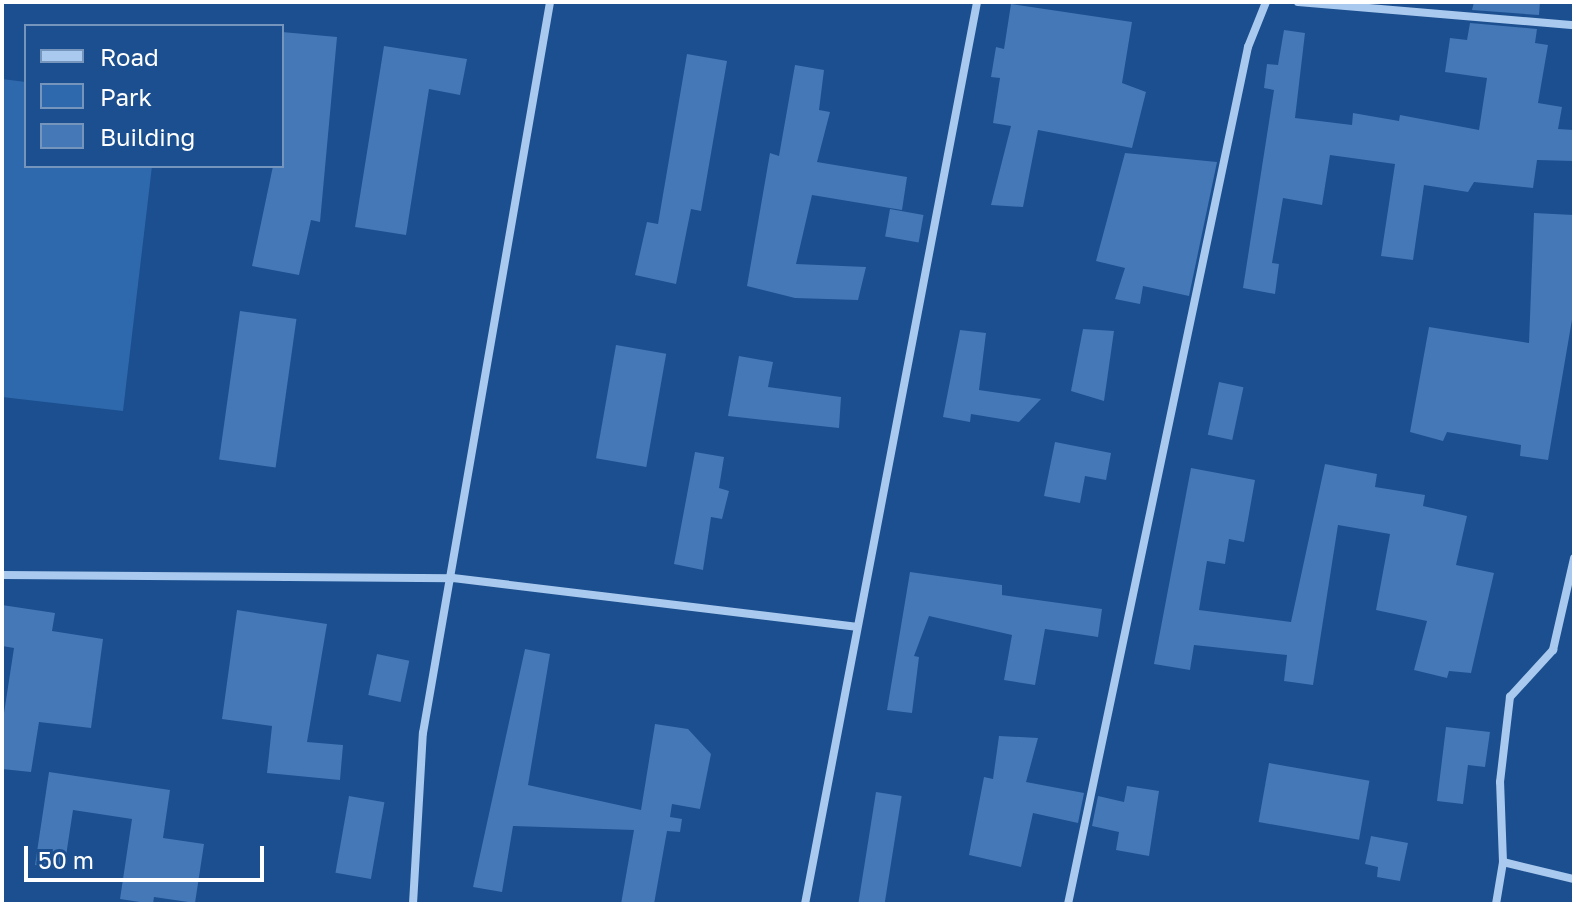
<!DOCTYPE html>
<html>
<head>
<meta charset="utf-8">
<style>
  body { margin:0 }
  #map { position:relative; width:1576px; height:906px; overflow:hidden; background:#1b4f8f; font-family:"Golos Text",sans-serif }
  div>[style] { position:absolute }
  .green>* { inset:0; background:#2e69ad }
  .building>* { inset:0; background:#4478b7; transform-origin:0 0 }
  .minor>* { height:8px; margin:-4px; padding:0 4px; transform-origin:4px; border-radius:4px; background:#a9c9ee }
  span { translate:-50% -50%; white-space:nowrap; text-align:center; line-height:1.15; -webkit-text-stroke:6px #1b4f8f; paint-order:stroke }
  .frame { position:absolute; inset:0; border:4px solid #fff; pointer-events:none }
  .legend { position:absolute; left:24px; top:24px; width:260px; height:144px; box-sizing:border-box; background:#1b4f8f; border:2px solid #7695bc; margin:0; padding:10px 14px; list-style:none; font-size:24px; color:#fff }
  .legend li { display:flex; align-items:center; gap:16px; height:40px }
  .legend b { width:40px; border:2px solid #7695bc }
  .scale { position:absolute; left:24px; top:846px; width:240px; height:36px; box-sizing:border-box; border:4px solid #fff; border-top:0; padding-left:10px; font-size:24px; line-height:28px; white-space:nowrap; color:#fff; -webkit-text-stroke:6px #1b4f8f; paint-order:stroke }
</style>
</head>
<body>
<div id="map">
  <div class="green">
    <i style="clip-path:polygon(2px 79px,26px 82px,26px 166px,152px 166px,123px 411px,2px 397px)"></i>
  </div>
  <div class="building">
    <i style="clip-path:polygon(1474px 2px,1540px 2px,1539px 15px,1472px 10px)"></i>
    <i style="clip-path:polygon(1011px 4px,1132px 22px,1122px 83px,1146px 92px,1132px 148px,1038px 130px,1023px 207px,991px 205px,1011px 126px,993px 123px,1000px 78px,991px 77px,996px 47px,1004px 49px)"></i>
    <i style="clip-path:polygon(1470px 23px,1537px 29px,1535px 43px,1548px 45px,1538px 103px,1562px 107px,1558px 129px,1574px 130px,1574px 161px,1537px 160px,1533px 188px,1474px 182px,1468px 192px,1424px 185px,1413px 260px,1381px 256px,1395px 164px,1330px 155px,1322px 205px,1283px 198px,1272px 263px,1279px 264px,1275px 294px,1243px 288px,1274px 90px,1264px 88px,1267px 64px,1278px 65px,1284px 30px,1305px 33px,1295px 118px,1352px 125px,1353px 113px,1399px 121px,1400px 115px,1479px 130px,1487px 78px,1445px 72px,1450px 38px,1467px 40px)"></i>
    <i style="clip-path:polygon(282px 32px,337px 37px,320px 222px,311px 220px,299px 275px,252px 266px,273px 166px,282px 166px)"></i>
    <i style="clip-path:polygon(384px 46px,467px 59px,460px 95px,429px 89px,406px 235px,355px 227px)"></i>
    <i style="clip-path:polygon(687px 54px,727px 61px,701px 211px,691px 209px,676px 284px,635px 275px,647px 222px,658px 224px)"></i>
    <i style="clip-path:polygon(795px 65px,824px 70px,819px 110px,830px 112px,817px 162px,907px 177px,902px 210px,812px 195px,796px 264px,866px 267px,858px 300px,795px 298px,747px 286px,770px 153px,779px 156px)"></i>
    <i style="clip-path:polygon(1125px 153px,1217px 162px,1189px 296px,1143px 286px,1140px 304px,1115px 299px,1125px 268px,1096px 261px)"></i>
    <i style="left:890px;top:209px;width:34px;height:28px;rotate:10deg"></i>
    <i style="clip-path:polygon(1534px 213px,1574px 215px,1574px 308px,1548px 460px,1520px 456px,1521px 445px,1447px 432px,1443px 441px,1410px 432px,1429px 327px,1529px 343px)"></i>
    <i style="left:240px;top:311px;width:57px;height:150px;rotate:8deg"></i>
    <i style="clip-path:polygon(1083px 329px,1114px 331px,1104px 401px,1071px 391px)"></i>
    <i style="clip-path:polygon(960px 330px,986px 333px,979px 390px,1041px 399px,1019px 422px,971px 414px,970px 422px,943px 417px)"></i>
    <i style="left:616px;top:345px;width:51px;height:115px;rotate:10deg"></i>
    <i style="clip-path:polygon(739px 356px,773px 362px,768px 387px,841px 397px,839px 428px,728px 416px)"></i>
    <i style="left:1219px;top:382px;width:25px;height:54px;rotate:12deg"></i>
    <i style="clip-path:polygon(1055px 442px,1111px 453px,1106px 480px,1085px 476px,1080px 503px,1044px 496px)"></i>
    <i style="clip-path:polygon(695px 452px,724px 457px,719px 488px,729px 491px,722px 519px,711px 517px,703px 570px,674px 564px)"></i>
    <i style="clip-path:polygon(1325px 464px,1377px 474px,1375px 487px,1425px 495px,1423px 506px,1467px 516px,1456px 565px,1494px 573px,1471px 673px,1449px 671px,1447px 678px,1414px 670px,1427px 621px,1376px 610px,1390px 534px,1338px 525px,1313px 685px,1284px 681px,1287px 655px,1194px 645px,1190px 670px,1154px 664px,1191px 468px,1255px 480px,1244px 542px,1229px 539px,1225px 564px,1207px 561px,1199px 610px,1291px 622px)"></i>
    <i style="clip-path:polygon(910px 572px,1002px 585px,1002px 595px,1102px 609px,1098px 637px,1045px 629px,1035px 685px,1004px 680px,1012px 635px,929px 616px,914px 656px,919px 657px,912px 713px,887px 710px)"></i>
    <i style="clip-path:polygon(2px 605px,55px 613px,52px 631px,103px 639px,91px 728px,39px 722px,31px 772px,2px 769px,2px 726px,14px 648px,2px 646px)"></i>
    <i style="clip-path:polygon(237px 610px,327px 624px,307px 742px,343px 745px,340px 780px,267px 773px,272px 726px,222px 719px)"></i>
    <i style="clip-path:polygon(525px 649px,550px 654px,528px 785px,641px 810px,655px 724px,688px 729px,711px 754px,700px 809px,672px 804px,670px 817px,682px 819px,680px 832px,667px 831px,654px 904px,621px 904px,634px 830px,513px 826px,502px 892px,473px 887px)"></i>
    <i style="left:377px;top:654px;width:33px;height:42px;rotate:12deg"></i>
    <i style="clip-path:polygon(1446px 727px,1490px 732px,1485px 767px,1468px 765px,1463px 804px,1437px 801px)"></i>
    <i style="clip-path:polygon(999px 736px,1038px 738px,1026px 782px,1084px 793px,1078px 823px,1033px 813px,1021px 867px,969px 855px,984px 777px,993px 779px)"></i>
    <i style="left:1269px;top:763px;width:102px;height:60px;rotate:10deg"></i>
    <i style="clip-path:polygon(49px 772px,170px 790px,163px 838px,204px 844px,195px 903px,154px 897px,153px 904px,120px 899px,132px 819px,73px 810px,64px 869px,35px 865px)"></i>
    <i style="clip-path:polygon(1127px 786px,1159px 791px,1149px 856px,1116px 850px,1119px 832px,1092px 826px,1098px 796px,1124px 802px)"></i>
    <i style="left:876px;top:792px;width:26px;height:113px;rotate:9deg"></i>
    <i style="left:349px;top:796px;width:36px;height:78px;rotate:10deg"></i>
    <i style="clip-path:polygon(1371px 836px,1408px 843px,1400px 881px,1377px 877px,1378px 867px,1365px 864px)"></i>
  </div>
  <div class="minor">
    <i style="left:1298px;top:2px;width:277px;rotate:4.8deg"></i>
    <i style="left:2px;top:575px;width:451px;rotate:0.4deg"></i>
    <i style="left:453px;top:578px;width:406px;rotate:6.9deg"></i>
    <i style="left:1503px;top:862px;width:73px;rotate:13.5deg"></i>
    <i style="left:413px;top:904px;width:171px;rotate:-86.7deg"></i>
    <i style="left:423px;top:733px;width:742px;rotate:-80.14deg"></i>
    <i style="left:805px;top:904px;width:918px;rotate:-79.2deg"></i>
    <i style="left:1068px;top:904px;width:876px;rotate:-78.14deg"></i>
    <i style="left:1248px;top:47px;width:48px;rotate:-68.2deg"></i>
    <i style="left:1496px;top:904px;width:43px;rotate:-80.5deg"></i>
    <i style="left:1503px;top:862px;width:80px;rotate:-92.1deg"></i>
    <i style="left:1500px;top:782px;width:86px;rotate:-83.3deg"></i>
    <i style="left:1510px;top:697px;width:64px;rotate:-47.5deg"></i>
    <i style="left:1553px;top:650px;width:94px;rotate:-77.1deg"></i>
  </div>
  <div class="frame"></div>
  <ul class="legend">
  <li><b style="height:10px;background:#a9c9ee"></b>Road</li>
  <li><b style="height:22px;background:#2e69ad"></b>Park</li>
  <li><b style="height:22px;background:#4478b7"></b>Building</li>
  </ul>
  <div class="scale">50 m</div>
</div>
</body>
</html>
